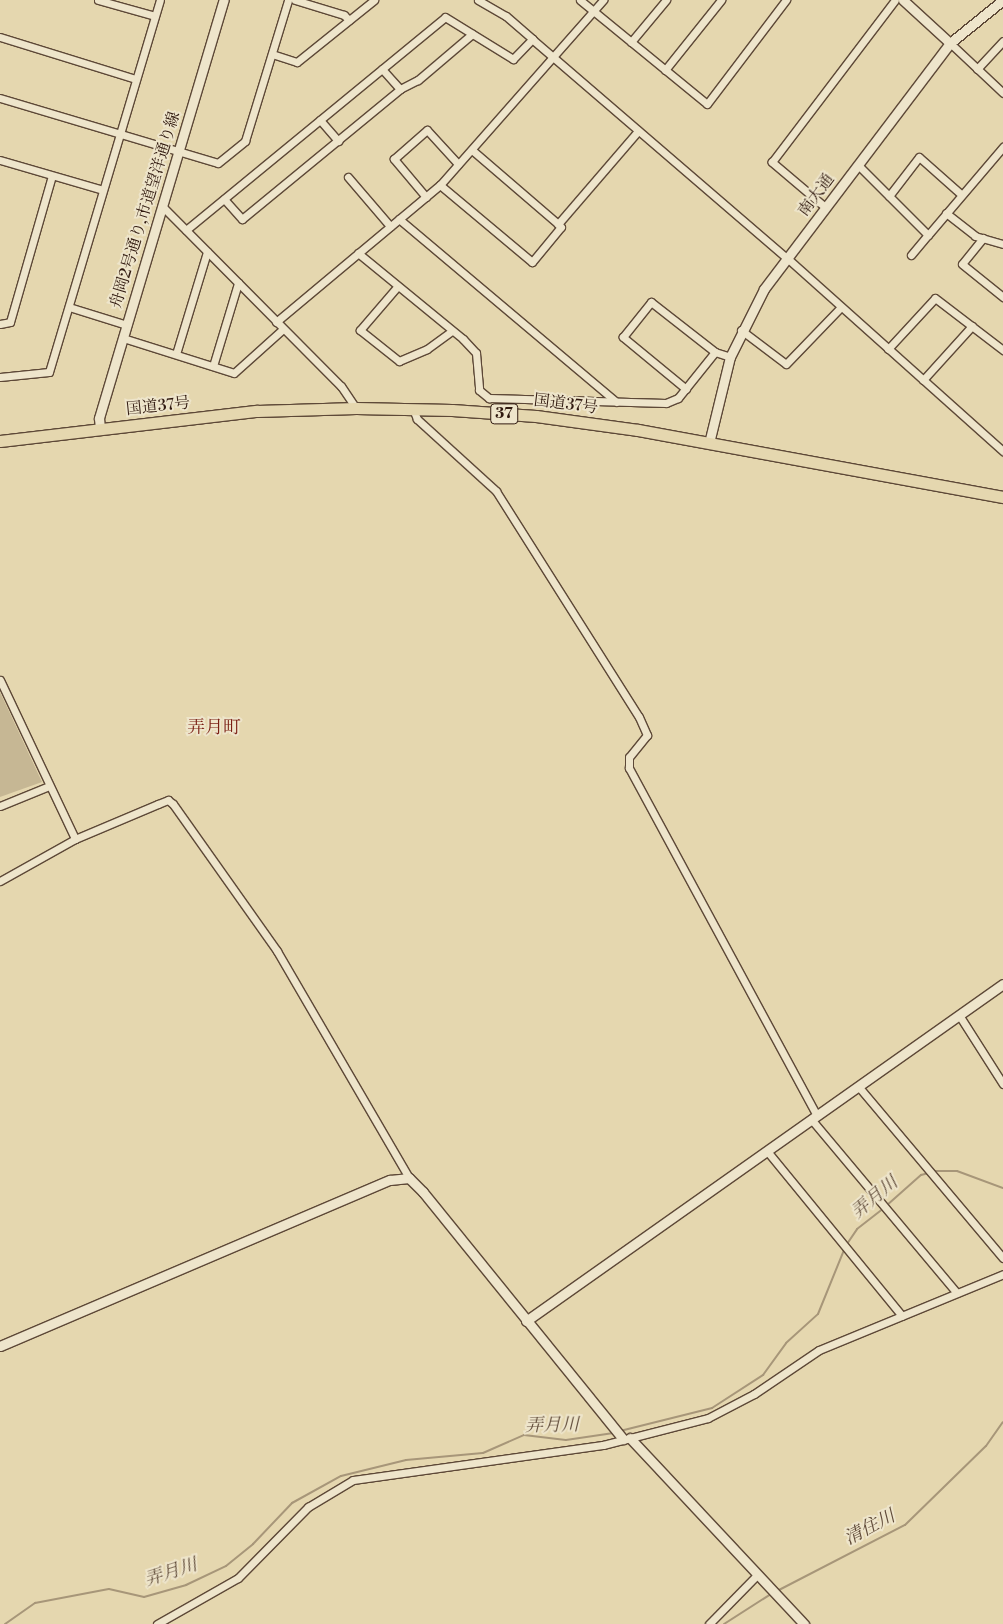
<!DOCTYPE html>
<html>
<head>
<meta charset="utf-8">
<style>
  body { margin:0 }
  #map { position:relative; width:1003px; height:1624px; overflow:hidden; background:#e5d7af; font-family:"Libre Bodoni","Noto Serif JP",serif }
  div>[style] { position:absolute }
  .green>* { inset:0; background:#c6b794 }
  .stream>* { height:2px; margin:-1px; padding:0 1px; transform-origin:1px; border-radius:1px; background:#a79679 }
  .roads { filter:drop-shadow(1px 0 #5d4837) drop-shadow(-1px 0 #5d4837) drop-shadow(0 1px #5d4837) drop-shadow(0 -1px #5d4837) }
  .minor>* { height:7px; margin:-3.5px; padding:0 3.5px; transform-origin:3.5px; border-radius:3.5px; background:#eee5cb }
  .tertiary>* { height:9px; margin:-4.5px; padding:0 4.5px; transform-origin:4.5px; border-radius:4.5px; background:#eee5cb }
  .trunk>* { height:11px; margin:-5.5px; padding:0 5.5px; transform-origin:5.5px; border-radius:5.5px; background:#e5d7af }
  span { translate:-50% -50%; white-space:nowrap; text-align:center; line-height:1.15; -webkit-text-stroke:4px #eee5cb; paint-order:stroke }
  .shield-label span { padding:1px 4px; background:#eee5cb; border:1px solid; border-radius:4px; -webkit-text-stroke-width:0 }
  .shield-label { font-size:15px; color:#30190f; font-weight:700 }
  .street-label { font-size:16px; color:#30190f }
  .neighbourhood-label { font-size:18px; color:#7a1f14 }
  .water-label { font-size:18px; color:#604b39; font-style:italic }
</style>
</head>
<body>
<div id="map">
  <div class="green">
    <i style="clip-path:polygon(0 692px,42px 782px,0 797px)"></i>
  </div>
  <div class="stream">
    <i style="left:934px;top:1171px;width:23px"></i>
    <i style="left:957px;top:1171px;width:49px;rotate:20.3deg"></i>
    <i style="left:886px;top:1206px;width:47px;rotate:-41.5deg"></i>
    <i style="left:921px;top:1175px;width:8px;rotate:-14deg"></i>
    <i style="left:847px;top:1244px;width:18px;rotate:-56deg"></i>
    <i style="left:857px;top:1229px;width:33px;rotate:-38deg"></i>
    <i style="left:620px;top:1431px;width:95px;rotate:-14deg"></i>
    <i style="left:712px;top:1408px;width:61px;rotate:-32.9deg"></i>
    <i style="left:763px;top:1375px;width:39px;rotate:-54deg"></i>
    <i style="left:786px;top:1343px;width:43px;rotate:-42.2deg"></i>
    <i style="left:818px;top:1314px;width:69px;rotate:-67.9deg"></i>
    <i style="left:777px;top:1591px;width:144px;rotate:-27.3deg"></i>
    <i style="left:905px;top:1525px;width:113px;rotate:-44.3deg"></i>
    <i style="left:986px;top:1446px;width:29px;rotate:-55deg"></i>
    <i style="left:5px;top:1624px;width:37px;rotate:-35deg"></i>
    <i style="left:35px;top:1603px;width:75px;rotate:-10.7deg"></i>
    <i style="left:109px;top:1589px;width:36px;rotate:13deg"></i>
    <i style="left:144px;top:1597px;width:44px;rotate:-15.9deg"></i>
    <i style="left:186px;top:1585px;width:44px;rotate:-25.4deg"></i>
    <i style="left:226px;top:1566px;width:35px;rotate:-39deg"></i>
    <i style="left:253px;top:1544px;width:57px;rotate:-46.4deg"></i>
    <i style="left:292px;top:1503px;width:56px;rotate:-28.9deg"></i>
    <i style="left:341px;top:1476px;width:67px;rotate:-13.8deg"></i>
    <i style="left:406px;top:1460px;width:77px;rotate:-5.2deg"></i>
    <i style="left:483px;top:1453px;width:45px;rotate:-23.7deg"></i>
    <i style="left:524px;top:1435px;width:42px;rotate:6.8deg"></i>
    <i style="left:566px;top:1440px;width:48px;rotate:-8.5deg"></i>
    <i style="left:724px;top:1624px;width:56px;rotate:-32.6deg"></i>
  </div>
  <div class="roads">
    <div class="minor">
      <i style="left:98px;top:0;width:59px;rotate:15.7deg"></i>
      <i style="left:295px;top:0;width:51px;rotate:17deg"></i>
      <i style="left:344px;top:15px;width:7px;rotate:45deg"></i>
      <i style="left:478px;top:0;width:32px;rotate:30deg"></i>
      <i style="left:506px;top:16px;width:35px;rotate:41deg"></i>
      <i style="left:532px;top:39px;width:336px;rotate:40.7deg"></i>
      <i style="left:787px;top:258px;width:290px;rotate:41.8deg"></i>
      <i style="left:580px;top:0;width:164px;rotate:39.3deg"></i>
      <i style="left:707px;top:104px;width:131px;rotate:-52.8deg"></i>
      <i style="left:0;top:37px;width:142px;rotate:17.2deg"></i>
      <i style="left:631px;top:42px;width:55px;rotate:-50.2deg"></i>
      <i style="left:950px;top:43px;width:73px;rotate:43.3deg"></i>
      <i style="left:272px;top:54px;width:26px;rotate:18deg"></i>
      <i style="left:297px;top:62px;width:99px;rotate:-38.8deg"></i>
      <i style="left:382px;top:69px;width:27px;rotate:48deg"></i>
      <i style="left:977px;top:69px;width:38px;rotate:-47deg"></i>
      <i style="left:665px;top:70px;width:90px;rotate:-51.3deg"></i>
      <i style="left:0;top:98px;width:227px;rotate:16.6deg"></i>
      <i style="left:218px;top:163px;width:35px;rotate:-39deg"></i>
      <i style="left:245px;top:141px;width:147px;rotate:-73deg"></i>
      <i style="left:320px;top:120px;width:28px;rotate:49deg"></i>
      <i style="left:472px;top:150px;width:113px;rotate:40.7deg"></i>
      <i style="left:0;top:160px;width:107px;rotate:16.2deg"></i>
      <i style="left:858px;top:165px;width:99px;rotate:45deg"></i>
      <i style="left:928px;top:235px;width:116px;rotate:-49.6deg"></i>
      <i style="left:348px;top:177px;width:65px;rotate:49.4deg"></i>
      <i style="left:440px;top:185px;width:120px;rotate:39.9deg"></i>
      <i style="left:532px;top:262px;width:45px;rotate:-50.4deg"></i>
      <i style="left:561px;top:227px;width:4px;rotate:-135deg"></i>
      <i style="left:558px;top:224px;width:123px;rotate:-49.3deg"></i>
      <i style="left:889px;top:196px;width:49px;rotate:-52.4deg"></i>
      <i style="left:919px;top:157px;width:57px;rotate:41.5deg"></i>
      <i style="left:426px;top:197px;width:50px;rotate:-130.1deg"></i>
      <i style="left:394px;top:159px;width:44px;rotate:-41.3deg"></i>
      <i style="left:427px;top:130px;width:46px;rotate:47.6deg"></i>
      <i style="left:224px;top:199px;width:27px;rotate:48deg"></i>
      <i style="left:242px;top:219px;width:205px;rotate:-39.4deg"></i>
      <i style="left:400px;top:89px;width:20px;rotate:-27deg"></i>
      <i style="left:418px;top:80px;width:71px;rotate:-40.4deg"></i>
      <i style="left:162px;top:206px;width:254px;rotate:45.2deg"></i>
      <i style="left:341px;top:386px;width:27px;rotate:56deg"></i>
      <i style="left:825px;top:207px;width:70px;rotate:-139.7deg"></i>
      <i style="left:772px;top:162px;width:203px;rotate:-52.8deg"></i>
      <i style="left:946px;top:213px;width:37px;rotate:38deg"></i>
      <i style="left:975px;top:236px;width:29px;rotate:16deg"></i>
      <i style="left:399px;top:219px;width:284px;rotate:40.1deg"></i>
      <i style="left:186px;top:230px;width:335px;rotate:-39.4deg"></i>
      <i style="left:445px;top:17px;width:80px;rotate:31.7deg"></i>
      <i style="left:513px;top:59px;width:28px;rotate:-46deg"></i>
      <i style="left:983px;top:238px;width:33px;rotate:129deg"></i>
      <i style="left:962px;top:264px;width:53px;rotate:38.8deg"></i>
      <i style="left:358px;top:253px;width:136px;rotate:39.3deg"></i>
      <i style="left:463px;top:339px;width:19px;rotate:47deg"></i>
      <i style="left:476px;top:353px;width:37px;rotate:85deg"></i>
      <i style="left:479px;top:390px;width:13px;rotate:39deg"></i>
      <i style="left:489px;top:398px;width:177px;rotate:1.6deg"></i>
      <i style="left:666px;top:403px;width:13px;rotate:-23deg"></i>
      <i style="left:678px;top:398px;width:59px;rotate:-51.2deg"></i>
      <i style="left:715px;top:352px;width:16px;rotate:18deg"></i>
      <i style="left:911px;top:255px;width:26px;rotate:-50deg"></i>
      <i style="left:397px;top:287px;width:57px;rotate:130.7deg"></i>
      <i style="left:360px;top:330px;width:50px;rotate:38.5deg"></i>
      <i style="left:399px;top:361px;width:30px;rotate:-23deg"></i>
      <i style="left:427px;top:349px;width:31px;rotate:-36deg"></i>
      <i style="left:69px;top:307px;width:61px;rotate:17.2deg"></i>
      <i style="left:276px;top:322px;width:214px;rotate:-39.9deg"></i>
      <i style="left:440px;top:185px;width:247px;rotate:-48.6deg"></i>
      <i style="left:0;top:324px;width:10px;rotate:-11deg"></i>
      <i style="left:10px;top:322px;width:152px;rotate:-74deg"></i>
      <i style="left:741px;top:330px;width:56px;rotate:37.1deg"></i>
      <i style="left:786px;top:364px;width:79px;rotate:-46deg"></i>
      <i style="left:123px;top:338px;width:116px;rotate:17.5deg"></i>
      <i style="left:234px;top:373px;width:66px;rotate:-41.9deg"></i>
      <i style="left:888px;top:349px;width:69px;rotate:-47.3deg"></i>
      <i style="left:935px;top:298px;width:86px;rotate:37.4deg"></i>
      <i style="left:176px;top:354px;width:107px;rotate:-73.1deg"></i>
      <i style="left:213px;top:366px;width:87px;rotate:-73.2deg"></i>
      <i style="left:0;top:377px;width:49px;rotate:-5.8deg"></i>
      <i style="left:49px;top:372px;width:388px;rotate:-73.4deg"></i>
      <i style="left:923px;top:380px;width:73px;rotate:-47.8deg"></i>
      <i style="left:686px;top:389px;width:82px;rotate:-140.5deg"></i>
      <i style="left:623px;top:337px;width:45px;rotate:-51.3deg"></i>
      <i style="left:651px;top:302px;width:81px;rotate:38deg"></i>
      <i style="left:413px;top:409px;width:11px;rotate:68deg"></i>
      <i style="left:417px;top:419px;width:107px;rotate:42.3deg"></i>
      <i style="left:496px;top:491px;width:267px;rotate:57.7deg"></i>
      <i style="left:639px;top:717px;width:20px;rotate:66deg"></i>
      <i style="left:647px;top:735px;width:28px;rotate:129deg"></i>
      <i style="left:629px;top:757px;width:11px;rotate:90deg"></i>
      <i style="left:629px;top:768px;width:395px;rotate:61.6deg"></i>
      <i style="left:0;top:680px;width:176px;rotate:64.7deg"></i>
      <i style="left:0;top:806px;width:53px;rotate:-22.2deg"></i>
      <i style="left:0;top:881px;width:86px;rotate:-29.2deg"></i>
      <i style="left:75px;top:839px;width:90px;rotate:-22.9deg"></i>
      <i style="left:158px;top:804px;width:11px;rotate:-22deg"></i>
      <i style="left:168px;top:800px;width:6px;rotate:39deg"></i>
      <i style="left:173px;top:804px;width:180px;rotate:54.7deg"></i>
      <i style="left:277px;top:951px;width:263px;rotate:59.8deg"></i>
      <i style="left:959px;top:1015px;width:82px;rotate:57.5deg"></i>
      <i style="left:858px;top:1086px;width:225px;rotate:49.9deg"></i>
      <i style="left:811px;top:1119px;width:227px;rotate:50deg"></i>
      <i style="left:767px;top:1151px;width:213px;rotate:50.7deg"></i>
      <i style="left:157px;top:1624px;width:93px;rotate:-29.6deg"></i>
      <i style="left:238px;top:1578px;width:100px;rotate:-45.4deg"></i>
      <i style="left:308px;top:1507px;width:52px;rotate:-31deg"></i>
      <i style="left:353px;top:1480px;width:252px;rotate:-8deg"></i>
      <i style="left:603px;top:1445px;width:108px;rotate:-14.4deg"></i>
      <i style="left:708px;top:1418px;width:52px;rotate:-27.6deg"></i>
      <i style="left:754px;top:1394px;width:78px;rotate:-34.1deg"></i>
      <i style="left:819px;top:1350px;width:199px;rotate:-22.4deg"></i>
      <i style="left:709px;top:1624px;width:69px;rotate:-45.6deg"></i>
    </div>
    <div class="tertiary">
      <i style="left:903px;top:0;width:64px;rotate:42.5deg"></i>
      <i style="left:100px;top:429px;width:11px;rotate:-95deg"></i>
      <i style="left:99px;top:418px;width:436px;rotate:-73.4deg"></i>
      <i style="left:709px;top:443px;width:89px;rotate:-76.3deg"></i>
      <i style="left:730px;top:357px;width:76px;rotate:-63.4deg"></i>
      <i style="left:764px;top:289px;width:308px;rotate:-52.9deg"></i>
      <i style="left:950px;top:43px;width:68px;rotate:-39.1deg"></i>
      <i style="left:526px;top:1321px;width:584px;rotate:-35.24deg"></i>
      <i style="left:0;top:1346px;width:424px;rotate:-23.1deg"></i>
      <i style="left:390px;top:1180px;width:19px;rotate:-6deg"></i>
      <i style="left:409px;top:1178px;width:20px;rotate:45deg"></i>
      <i style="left:423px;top:1192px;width:318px;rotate:51deg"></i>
      <i style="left:630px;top:1438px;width:255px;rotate:46.9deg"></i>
    </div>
    <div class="trunk">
      <i style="left:0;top:441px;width:259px;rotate:-6.7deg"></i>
      <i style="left:257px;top:411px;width:99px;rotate:-1.7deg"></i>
      <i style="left:356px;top:408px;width:96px;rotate:1.2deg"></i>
      <i style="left:452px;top:410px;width:84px;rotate:4.1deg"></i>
      <i style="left:536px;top:416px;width:103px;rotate:7.8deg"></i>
      <i style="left:638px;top:430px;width:371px;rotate:10.4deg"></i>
    </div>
  </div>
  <div class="shield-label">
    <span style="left:504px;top:414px">37</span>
  </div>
  <div class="street-label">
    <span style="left:816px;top:195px;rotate:-53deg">南大通</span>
    <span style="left:145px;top:210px;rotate:-73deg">舟岡2号通り,市道望洋通り線</span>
    <span style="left:566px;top:404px;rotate:7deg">国道37号</span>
    <span style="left:158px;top:406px;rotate:-6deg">国道37号</span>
  </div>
  <div class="neighbourhood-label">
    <span style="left:214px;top:728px">弄月町</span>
  </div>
  <div class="water-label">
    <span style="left:875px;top:1198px;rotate:-40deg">弄月川</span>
    <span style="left:552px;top:1426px;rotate:-1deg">弄月川</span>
    <span style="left:870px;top:1528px;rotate:-28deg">清住川</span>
    <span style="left:171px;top:1573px;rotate:-18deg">弄月川</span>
  </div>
</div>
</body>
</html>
